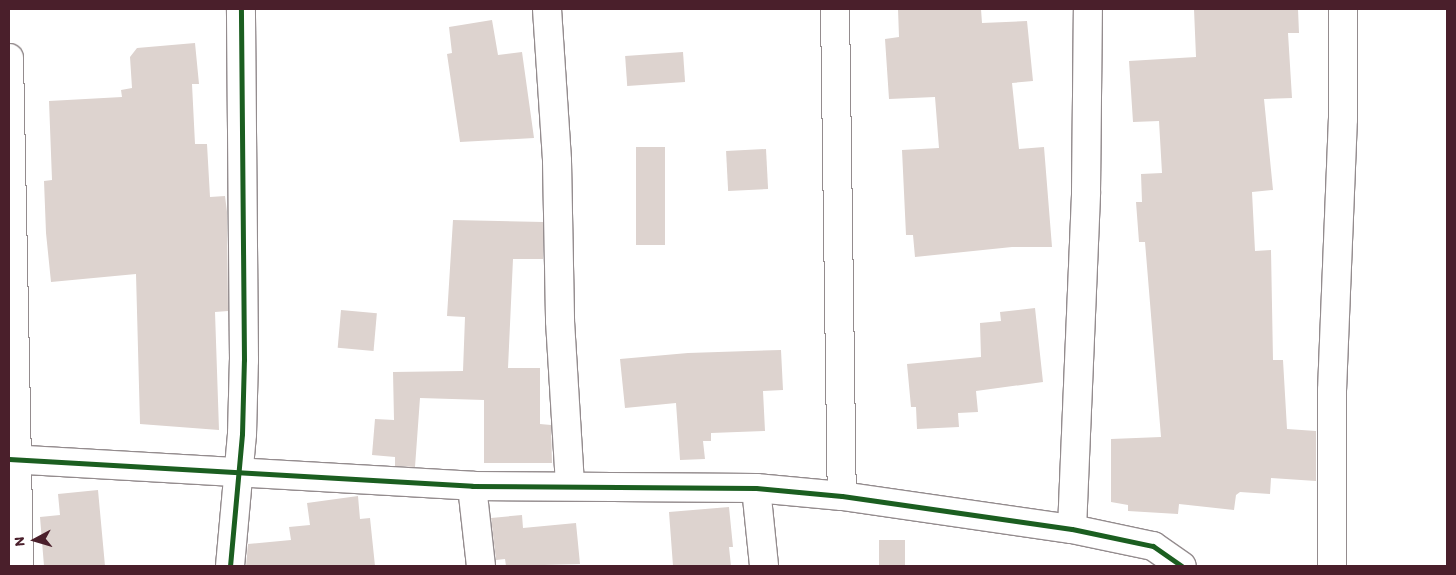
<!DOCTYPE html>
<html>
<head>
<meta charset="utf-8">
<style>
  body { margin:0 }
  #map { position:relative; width:1456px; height:575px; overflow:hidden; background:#fff; font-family:Itim,sans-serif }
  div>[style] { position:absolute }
  .building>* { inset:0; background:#ddd3cf; transform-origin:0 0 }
  .roads { filter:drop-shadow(1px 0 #948c8e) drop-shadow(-1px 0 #948c8e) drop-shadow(0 1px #948c8e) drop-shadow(0 -1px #948c8e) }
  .minor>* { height:28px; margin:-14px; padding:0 14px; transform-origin:14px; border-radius:14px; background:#fff }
  .cycleway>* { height:5px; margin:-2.5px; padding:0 2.5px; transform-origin:2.5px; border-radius:2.5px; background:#1b5e20 }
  span { translate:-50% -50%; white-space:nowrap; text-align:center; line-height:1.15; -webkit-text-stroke:4px #fff; paint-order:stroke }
  .frame { position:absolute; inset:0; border:10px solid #4a1f2b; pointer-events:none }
  .north { position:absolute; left:10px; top:515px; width:50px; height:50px; -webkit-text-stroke:4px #fff; paint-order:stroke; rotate:264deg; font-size:14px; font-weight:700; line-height:20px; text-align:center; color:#4a1f2b }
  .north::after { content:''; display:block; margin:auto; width:18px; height:22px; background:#4a1f2b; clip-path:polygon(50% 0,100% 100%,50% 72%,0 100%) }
</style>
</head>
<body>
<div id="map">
  <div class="building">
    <i style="clip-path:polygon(898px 9px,981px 9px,982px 23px,1027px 21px,1033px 81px,1012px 83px,1019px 149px,1044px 147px,1052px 247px,1012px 247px,915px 257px,913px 235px,906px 235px,902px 150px,939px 148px,935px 97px,889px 99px,885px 39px,899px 37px)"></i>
    <i style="clip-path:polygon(1194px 9px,1298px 9px,1299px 33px,1288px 33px,1292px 98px,1264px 99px,1273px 190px,1252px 192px,1255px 251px,1271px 250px,1273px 360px,1283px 360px,1287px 429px,1316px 431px,1316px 481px,1271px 478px,1270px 494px,1240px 492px,1236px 495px,1234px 510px,1179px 504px,1178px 514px,1128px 511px,1128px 505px,1111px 502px,1111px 439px,1161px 437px,1145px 242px,1139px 242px,1136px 202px,1142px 202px,1141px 174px,1162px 173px,1159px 121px,1133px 122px,1129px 61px,1196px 57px)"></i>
    <i style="clip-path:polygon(492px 20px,498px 55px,522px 52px,534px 138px,460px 142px,447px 54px,452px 53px,449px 27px)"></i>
    <i style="clip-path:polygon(195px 43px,199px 84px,192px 84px,195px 144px,207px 144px,210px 197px,225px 196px,227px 212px,228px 311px,215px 312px,219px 430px,140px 424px,136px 274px,51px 282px,46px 233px,44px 181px,52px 180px,49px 101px,122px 97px,121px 90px,132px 88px,130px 57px,137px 48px)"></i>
    <i style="left:683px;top:52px;width:30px;height:58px;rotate:86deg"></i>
    <i style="left:636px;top:147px;width:29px;height:98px"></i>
    <i style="left:766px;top:149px;width:40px;height:40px;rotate:87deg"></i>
    <i style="clip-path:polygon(453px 220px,543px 222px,543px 259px,513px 259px,508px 368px,540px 368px,540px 424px,551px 425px,552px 463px,484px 463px,484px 400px,420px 398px,415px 467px,395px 466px,395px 457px,372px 455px,375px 419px,394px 420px,393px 372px,463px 371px,465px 317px,447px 316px)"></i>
    <i style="clip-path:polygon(1035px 308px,1043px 382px,976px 391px,978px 412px,958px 413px,959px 427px,917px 429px,916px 407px,911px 407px,907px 364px,981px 357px,980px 323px,1001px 321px,1000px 312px)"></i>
    <i style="left:341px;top:310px;width:36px;height:38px;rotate:5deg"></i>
    <i style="clip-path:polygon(781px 350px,783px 390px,763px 391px,765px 431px,711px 433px,711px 441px,703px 441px,705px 459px,680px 460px,676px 403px,625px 408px,620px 359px,688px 353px)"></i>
    <i style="clip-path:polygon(98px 490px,105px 566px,44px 566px,40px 517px,60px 515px,58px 494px)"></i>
    <i style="clip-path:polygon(358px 496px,360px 519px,370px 518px,375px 566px,246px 566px,248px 544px,291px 540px,289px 527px,310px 525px,307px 503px)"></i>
    <i style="clip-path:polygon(729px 507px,733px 547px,729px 547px,731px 566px,673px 566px,669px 512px)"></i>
    <i style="clip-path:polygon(522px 515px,523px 528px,576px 523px,580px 564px,506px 566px,505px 559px,496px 560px,491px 518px)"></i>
    <i style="left:879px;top:540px;width:26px;height:26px"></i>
  </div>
  <div class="roads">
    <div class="minor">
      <i style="left:547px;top:9px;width:152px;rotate:86.2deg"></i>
      <i style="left:557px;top:161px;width:160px;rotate:88.9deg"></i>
      <i style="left:560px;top:321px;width:164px;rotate:86.5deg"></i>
      <i style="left:835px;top:9px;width:487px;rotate:89.2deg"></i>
      <i style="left:9px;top:58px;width:508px;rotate:88.87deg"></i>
      <i style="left:9px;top:459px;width:464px;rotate:3.3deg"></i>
      <i style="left:472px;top:486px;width:284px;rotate:0.4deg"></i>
      <i style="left:756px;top:488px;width:86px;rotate:5.3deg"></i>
      <i style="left:842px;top:496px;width:232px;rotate:8.2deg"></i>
      <i style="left:1072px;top:529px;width:83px;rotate:11.9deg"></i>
      <i style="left:1153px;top:546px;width:35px;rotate:35deg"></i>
      <i style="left:472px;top:486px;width:81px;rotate:83.6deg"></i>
      <i style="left:756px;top:488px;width:78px;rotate:84.1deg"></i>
      <i style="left:1072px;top:529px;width:337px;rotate:-87.6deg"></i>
      <i style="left:1086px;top:192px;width:183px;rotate:-89.4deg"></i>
      <i style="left:230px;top:566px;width:133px;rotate:-84.8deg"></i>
      <i style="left:242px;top:434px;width:74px;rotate:-88.5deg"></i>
      <i style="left:244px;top:360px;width:351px;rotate:-90.5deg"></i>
      <i style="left:1332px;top:566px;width:175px;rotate:-90deg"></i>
      <i style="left:1332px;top:391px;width:272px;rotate:-87.7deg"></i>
      <i style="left:1343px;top:119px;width:110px;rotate:-90deg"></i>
    </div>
  </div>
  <div class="cycleway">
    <i style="left:9px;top:459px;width:464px;rotate:3.3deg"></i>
    <i style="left:472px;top:486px;width:284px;rotate:0.4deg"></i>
    <i style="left:756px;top:488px;width:86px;rotate:5.3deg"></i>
    <i style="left:842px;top:496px;width:232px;rotate:8.2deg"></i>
    <i style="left:1072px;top:529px;width:83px;rotate:11.9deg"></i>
    <i style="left:1153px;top:546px;width:35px;rotate:35deg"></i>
    <i style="left:230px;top:566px;width:133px;rotate:-84.8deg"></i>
    <i style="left:242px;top:434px;width:74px;rotate:-88.5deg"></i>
    <i style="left:244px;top:360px;width:351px;rotate:-90.5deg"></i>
  </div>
  <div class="frame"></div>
  <div class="north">N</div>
</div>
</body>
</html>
